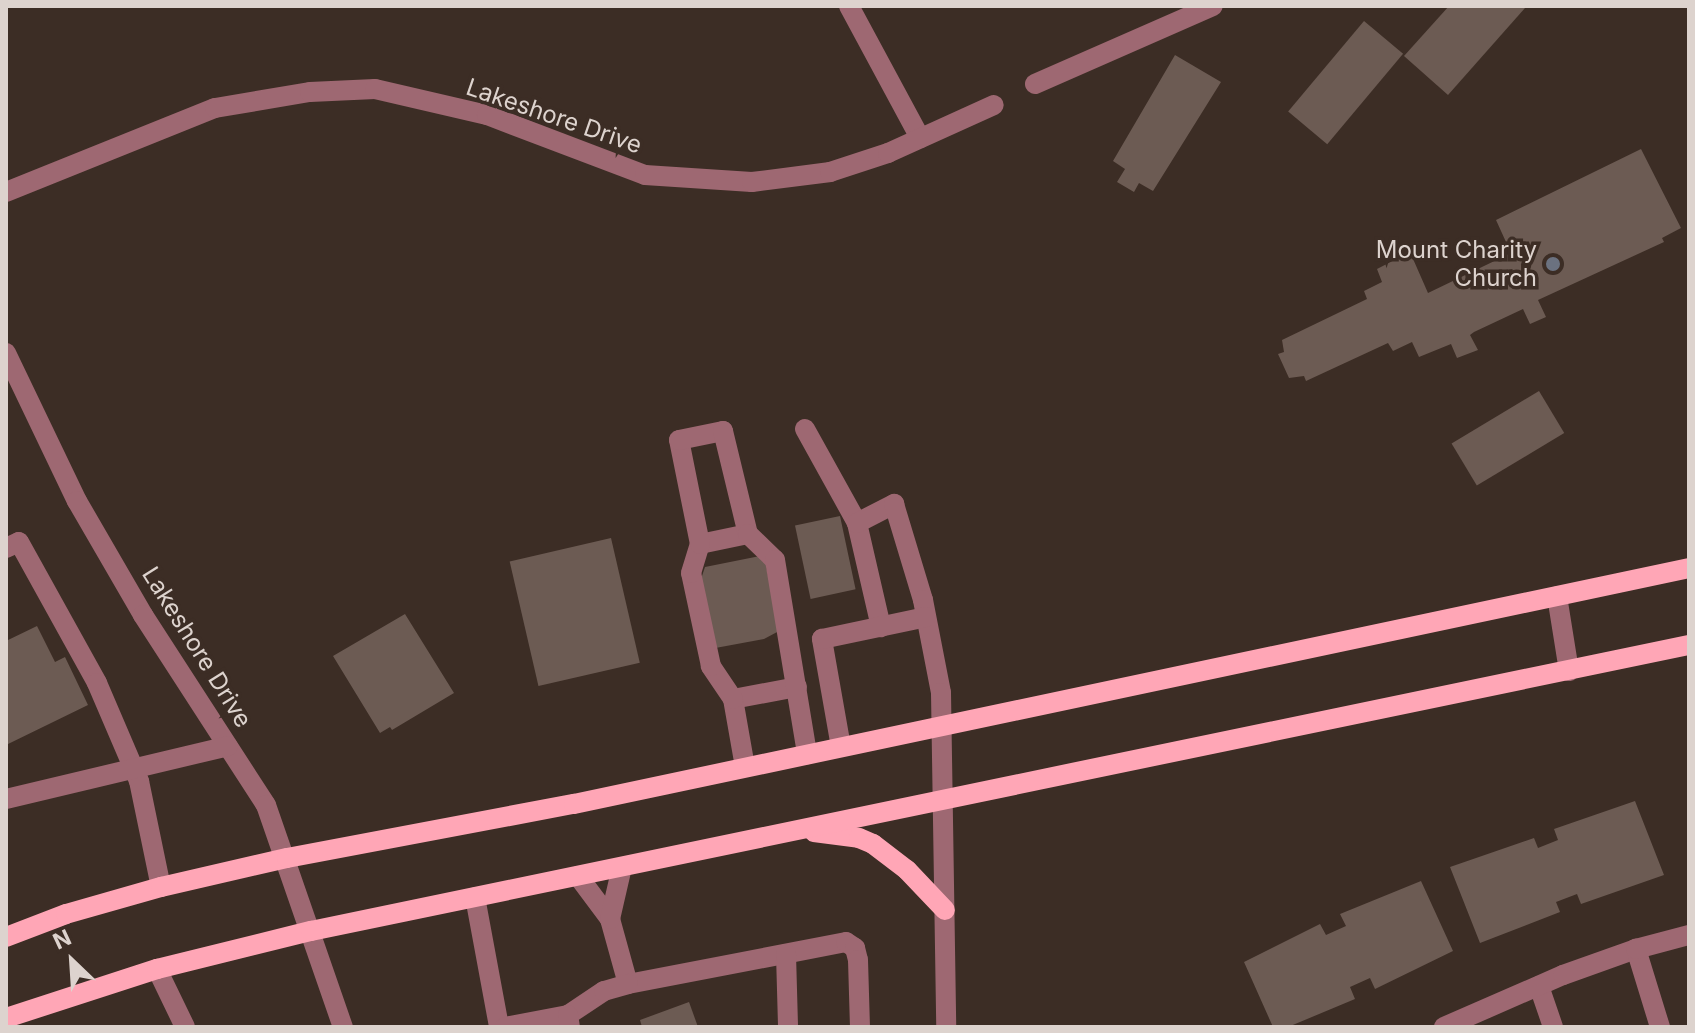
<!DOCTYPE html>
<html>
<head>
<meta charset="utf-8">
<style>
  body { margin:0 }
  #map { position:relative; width:1695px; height:1033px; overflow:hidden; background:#3c2d25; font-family:Inter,sans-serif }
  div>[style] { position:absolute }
  .building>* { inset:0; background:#6c5b53; transform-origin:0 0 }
  .minor>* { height:20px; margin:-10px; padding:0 10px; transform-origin:10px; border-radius:10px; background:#9e6872 }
  .major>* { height:20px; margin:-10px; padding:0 10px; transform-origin:10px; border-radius:10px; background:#ffa6b6 }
  .dots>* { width:22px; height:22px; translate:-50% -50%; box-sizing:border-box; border:4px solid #3c2d25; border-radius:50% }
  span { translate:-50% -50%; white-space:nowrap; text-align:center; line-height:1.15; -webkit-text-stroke:7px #3c2d25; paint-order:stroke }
  .street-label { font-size:24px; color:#ddd3ce }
  .poi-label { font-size:24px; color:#ddd3ce }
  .right { translate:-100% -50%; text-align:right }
  .frame { position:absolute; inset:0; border:8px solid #ddd3ce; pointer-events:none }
  .north { position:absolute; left:32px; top:921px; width:80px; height:80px; -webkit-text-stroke:6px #3c2d25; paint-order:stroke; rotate:335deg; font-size:22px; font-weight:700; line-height:32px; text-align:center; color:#ddd3ce }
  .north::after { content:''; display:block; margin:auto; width:28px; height:36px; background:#ddd3ce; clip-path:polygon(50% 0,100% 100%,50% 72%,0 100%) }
</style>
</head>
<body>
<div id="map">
  <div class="building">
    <i style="clip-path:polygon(1449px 6px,1525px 8px,1448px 95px,1404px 56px)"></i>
    <i style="left:1364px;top:21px;width:51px;height:118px;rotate:40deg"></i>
    <i style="clip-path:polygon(1175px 55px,1221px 82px,1153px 191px,1139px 183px,1134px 192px,1117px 182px,1125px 169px,1113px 161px)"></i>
    <i style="clip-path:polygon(1641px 149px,1681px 228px,1662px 238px,1664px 242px,1538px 300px,1546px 317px,1530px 324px,1523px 309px,1474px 332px,1470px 335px,1478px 350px,1457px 358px,1451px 344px,1419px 357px,1412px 342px,1393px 351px,1388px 343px,1306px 381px,1304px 376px,1289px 378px,1278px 354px,1284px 352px,1282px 340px,1367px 299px,1364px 291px,1382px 282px,1377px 269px,1410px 252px,1428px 293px,1511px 253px,1496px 220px)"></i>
    <i style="left:1539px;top:391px;width:49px;height:102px;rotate:59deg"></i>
    <i style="left:840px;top:516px;width:75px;height:46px;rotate:78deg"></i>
    <i style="left:611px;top:538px;width:128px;height:104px;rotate:77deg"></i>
    <i style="clip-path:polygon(760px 556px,765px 560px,779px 631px,764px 639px,710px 649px,698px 588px,705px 567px)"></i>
    <i style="clip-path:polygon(405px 614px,454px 693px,392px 730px,390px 727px,380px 733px,333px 656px)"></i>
    <i style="clip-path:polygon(37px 626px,55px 662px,65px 657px,88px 705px,6px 745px,6px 641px)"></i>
    <i style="clip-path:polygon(1635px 801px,1664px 875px,1581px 904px,1577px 894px,1556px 902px,1560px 912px,1480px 943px,1450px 867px,1534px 838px,1538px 848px,1558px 840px,1554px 829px)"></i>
    <i style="clip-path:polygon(1421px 881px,1453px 951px,1375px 989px,1370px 978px,1350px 987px,1355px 999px,1288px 1027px,1273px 1027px,1244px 962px,1320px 924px,1326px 935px,1346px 926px,1340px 914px)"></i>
    <i style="clip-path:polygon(689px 1002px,698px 1027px,642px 1027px,640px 1020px)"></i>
  </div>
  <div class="minor">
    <i style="left:849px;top:6px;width:150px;rotate:61.7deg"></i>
    <i style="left:1035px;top:84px;width:194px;rotate:-23.7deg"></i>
    <i style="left:6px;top:192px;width:225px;rotate:-21.9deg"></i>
    <i style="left:215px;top:108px;width:96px;rotate:-9.6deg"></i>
    <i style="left:310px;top:92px;width:65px;rotate:-2.6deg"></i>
    <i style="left:375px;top:89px;width:115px;rotate:13.1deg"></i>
    <i style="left:487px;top:115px;width:169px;rotate:20.8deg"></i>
    <i style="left:645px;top:175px;width:107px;rotate:3.7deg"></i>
    <i style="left:752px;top:182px;width:79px;rotate:-7.3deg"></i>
    <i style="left:830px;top:172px;width:61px;rotate:-18.1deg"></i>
    <i style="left:888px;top:153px;width:116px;rotate:-24.4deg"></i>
    <i style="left:6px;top:353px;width:164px;rotate:64.4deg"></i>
    <i style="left:77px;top:501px;width:132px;rotate:59.9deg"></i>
    <i style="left:143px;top:615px;width:226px;rotate:57.1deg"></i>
    <i style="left:266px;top:805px;width:235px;rotate:70.9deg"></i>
    <i style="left:805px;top:429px;width:107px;rotate:61deg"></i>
    <i style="left:857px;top:523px;width:107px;rotate:77deg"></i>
    <i style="left:857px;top:523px;width:42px;rotate:-27.2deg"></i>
    <i style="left:894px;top:504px;width:100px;rotate:73.2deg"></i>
    <i style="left:923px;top:600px;width:95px;rotate:79deg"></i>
    <i style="left:941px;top:693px;width:334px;rotate:89.1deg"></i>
    <i style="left:700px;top:544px;width:49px;rotate:-11.8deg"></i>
    <i style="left:6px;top:548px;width:14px;rotate:-25deg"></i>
    <i style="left:19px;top:542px;width:161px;rotate:61deg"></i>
    <i style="left:97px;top:683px;width:107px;rotate:66.8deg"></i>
    <i style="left:139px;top:781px;width:108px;rotate:78.3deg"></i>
    <i style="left:1557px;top:596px;width:76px;rotate:80.9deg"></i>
    <i style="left:733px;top:699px;width:65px;rotate:-10.6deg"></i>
    <i style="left:841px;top:747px;width:110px;rotate:-100deg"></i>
    <i style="left:822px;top:639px;width:106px;rotate:-11.9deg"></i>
    <i style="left:745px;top:767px;width:69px;rotate:-100deg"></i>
    <i style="left:733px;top:699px;width:40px;rotate:-124deg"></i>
    <i style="left:711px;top:666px;width:95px;rotate:-102.1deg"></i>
    <i style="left:691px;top:573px;width:30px;rotate:-73deg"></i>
    <i style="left:700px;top:544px;width:106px;rotate:-101.4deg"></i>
    <i style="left:679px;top:440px;width:45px;rotate:-11.6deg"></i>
    <i style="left:723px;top:431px;width:106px;rotate:76.4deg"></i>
    <i style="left:748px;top:534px;width:37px;rotate:44deg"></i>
    <i style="left:775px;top:560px;width:197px;rotate:80.6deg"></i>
    <i style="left:6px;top:799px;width:228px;rotate:-13.4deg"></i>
    <i style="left:578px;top:876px;width:54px;rotate:53.3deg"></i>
    <i style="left:610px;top:919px;width:67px;rotate:74.5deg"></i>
    <i style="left:628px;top:984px;width:222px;rotate:-10.9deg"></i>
    <i style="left:846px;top:942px;width:11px;rotate:34deg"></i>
    <i style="left:855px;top:948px;width:12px;rotate:76deg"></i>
    <i style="left:858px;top:960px;width:67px;rotate:88.3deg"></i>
    <i style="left:475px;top:897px;width:132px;rotate:79.5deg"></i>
    <i style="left:610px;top:919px;width:53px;rotate:-77deg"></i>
    <i style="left:786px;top:954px;width:73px;rotate:88.4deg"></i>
    <i style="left:157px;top:969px;width:64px;rotate:64.2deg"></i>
    <i style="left:1539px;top:986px;width:43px;rotate:71.1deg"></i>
    <i style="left:568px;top:1015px;width:43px;rotate:-33.7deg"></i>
    <i style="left:604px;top:991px;width:25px;rotate:-16deg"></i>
    <i style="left:505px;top:1027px;width:64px;rotate:-10.8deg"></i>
    <i style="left:568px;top:1015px;width:12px;rotate:81deg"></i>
    <i style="left:1444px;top:1027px;width:130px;rotate:-23.6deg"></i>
    <i style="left:1563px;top:975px;width:77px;rotate:-19.6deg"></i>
    <i style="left:1660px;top:1027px;width:82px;rotate:-107.1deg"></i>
    <i style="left:1636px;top:949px;width:55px;rotate:-14.8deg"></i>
  </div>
  <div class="major">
    <i style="left:814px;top:832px;width:45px;rotate:7.6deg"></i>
    <i style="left:859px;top:838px;width:15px;rotate:23deg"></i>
    <i style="left:873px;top:844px;width:43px;rotate:37.4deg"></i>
    <i style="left:907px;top:870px;width:55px;rotate:46.5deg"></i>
    <i style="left:6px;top:937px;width:64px;rotate:-21deg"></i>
    <i style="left:66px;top:914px;width:99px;rotate:-15.9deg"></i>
    <i style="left:161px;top:887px;width:129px;rotate:-13deg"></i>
    <i style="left:287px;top:858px;width:292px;rotate:-10.7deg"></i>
    <i style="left:574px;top:804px;width:1140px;rotate:-11.95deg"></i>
    <i style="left:6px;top:1018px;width:159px;rotate:-18deg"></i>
    <i style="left:157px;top:969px;width:159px;rotate:-13.9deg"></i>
    <i style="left:311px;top:931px;width:1407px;rotate:-11.73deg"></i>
  </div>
  <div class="dots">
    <i style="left:1553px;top:264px;background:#6b7280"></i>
  </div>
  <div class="street-label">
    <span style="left:554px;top:116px;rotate:19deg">Lakeshore Drive</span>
    <span style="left:197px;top:647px;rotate:58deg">Lakeshore Drive</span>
  </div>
  <div class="poi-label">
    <span class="right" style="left:1537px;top:264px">Mount Charity<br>Church</span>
  </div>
  <div class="frame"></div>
  <div class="north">N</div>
</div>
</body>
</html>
